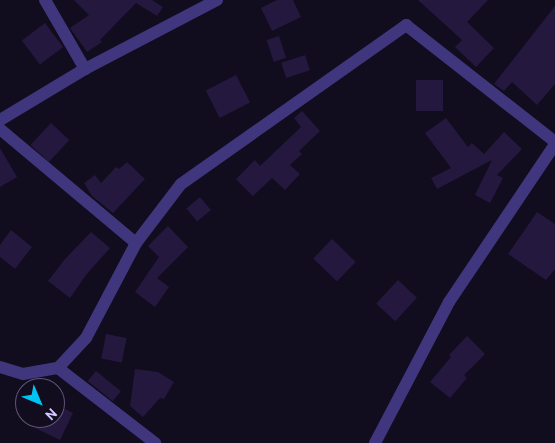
<!DOCTYPE html>
<html>
<head>
<meta charset="utf-8">
<style>
  body { margin:0 }
  #map { position:relative; width:555px; height:443px; overflow:hidden; background:#110c1e; font-family:Overpass,sans-serif }
  div>[style] { position:absolute }
  .building>* { inset:0; background:#24183f; transform-origin:0 0 }
  .minor>* { height:12px; margin:-6px; padding:0 6px; transform-origin:6px; border-radius:6px; background:#40367d }
  span { translate:-50% -50%; white-space:nowrap; text-align:center; line-height:1.15; -webkit-text-stroke:4px #110c1e; paint-order:stroke }
  .north { position:absolute; left:15px; top:378px; width:50px; height:50px; box-sizing:border-box; background:#110c1e; border:1px solid #5f5778; border-radius:50%; rotate:135deg; font-size:14px; font-weight:700; line-height:20px; text-align:center; color:#d4c8ff }
  .north::after { content:''; display:block; margin:auto; width:18px; height:22px; background:#00c2f3; clip-path:polygon(50% 0,100% 100%,50% 72%,0 100%) }
</style>
</head>
<body>
<div id="map">
  <div class="building">
    <i style="clip-path:polygon(74px 0,152px 0,163px 7px,157px 16px,136px 3px,100px 40px,102px 42px,87px 52px,70px 28px,89px 15px)"></i>
    <i style="clip-path:polygon(277px 0,293px 0,301px 17px,272px 31px,261px 8px)"></i>
    <i style="clip-path:polygon(418px 0,488px 0,467px 22px,494px 48px,476px 67px,455px 47px,462px 40px)"></i>
    <i style="clip-path:polygon(555px 6px,555px 84px,537px 105px,512px 82px,504px 91px,494px 84px)"></i>
    <i style="left:45px;top:23px;width:30px;height:29px;rotate:53deg"></i>
    <i style="left:279px;top:36px;width:23px;height:13px;rotate:72deg"></i>
    <i style="left:305px;top:55px;width:16px;height:25px;rotate:72deg"></i>
    <i style="left:236px;top:75px;width:31px;height:34px;rotate:63deg"></i>
    <i style="left:416px;top:80px;width:27px;height:31px"></i>
    <i style="clip-path:polygon(302px 111px,320px 131px,299px 151px,302px 154px,290px 165px,300px 174px,285px 190px,272px 178px,253px 196px,236px 179px,255px 160px,260px 166px,301px 127px,294px 118px)"></i>
    <i style="clip-path:polygon(446px 118px,468px 147px,472px 143px,484px 154px,504px 132px,522px 149px,497px 175px,503px 178px,490px 203px,475px 195px,492px 160px,437px 189px,431px 178px,451px 168px,425px 133px)"></i>
    <i style="left:51px;top:123px;width:25px;height:30px;rotate:43deg"></i>
    <i style="clip-path:polygon(0 148px,17px 177px,0 187px)"></i>
    <i style="clip-path:polygon(127px 162px,145px 179px,113px 213px,92px 196px,84px 183px,95px 175px,101px 183px,116px 167px,119px 169px)"></i>
    <i style="left:200px;top:197px;width:17px;height:18px;rotate:50deg"></i>
    <i style="clip-path:polygon(537px 212px,555px 224px,555px 269px,546px 280px,508px 254px)"></i>
    <i style="clip-path:polygon(168px 226px,188px 247px,157px 278px,169px 287px,155px 307px,135px 292px,159px 257px,148px 246px)"></i>
    <i style="clip-path:polygon(11px 230px,32px 247px,15px 269px,0 257px,0 245px)"></i>
    <i style="clip-path:polygon(91px 232px,110px 248px,86px 275px,70px 298px,48px 281px,65px 259px)"></i>
    <i style="left:332px;top:239px;width:33px;height:27px;rotate:44deg"></i>
    <i style="left:398px;top:280px;width:26px;height:32px;rotate:43deg"></i>
    <i style="left:106px;top:334px;width:21px;height:25px;rotate:11deg"></i>
    <i style="clip-path:polygon(467px 336px,485px 354px,464px 375px,467px 378px,450px 398px,430px 382px,451px 357px,449px 355px)"></i>
    <i style="clip-path:polygon(135px 369px,158px 372px,174px 382px,164px 399px,160px 398px,143px 417px,130px 406px)"></i>
    <i style="left:96px;top:371px;width:32px;height:13px;rotate:39deg"></i>
    <i style="clip-path:polygon(55px 404px,73px 413px,60px 440px,35px 428px,39px 418px,55px 418px)"></i>
  </div>
  <div class="minor">
    <i style="left:45px;top:0;width:80px;rotate:59.9deg"></i>
    <i style="left:0;top:120px;width:99px;rotate:-31deg"></i>
    <i style="left:85px;top:69px;width:149px;rotate:-27.6deg"></i>
    <i style="left:0;top:129px;width:177px;rotate:40deg"></i>
    <i style="left:0;top:367px;width:24px;rotate:17deg"></i>
    <i style="left:23px;top:374px;width:36px;rotate:-10deg"></i>
    <i style="left:58px;top:368px;width:41px;rotate:-47deg"></i>
    <i style="left:86px;top:338px;width:107px;rotate:-62.2deg"></i>
    <i style="left:136px;top:243px;width:74px;rotate:-52.7deg"></i>
    <i style="left:181px;top:184px;width:276px;rotate:-35.2deg"></i>
    <i style="left:406px;top:25px;width:189px;rotate:38.1deg"></i>
    <i style="left:58px;top:368px;width:123px;rotate:37.7deg"></i>
    <i style="left:375px;top:443px;width:159px;rotate:-62.3deg"></i>
    <i style="left:449px;top:302px;width:190px;rotate:-56.1deg"></i>
  </div>
  <div class="north">N</div>
</div>
</body>
</html>
